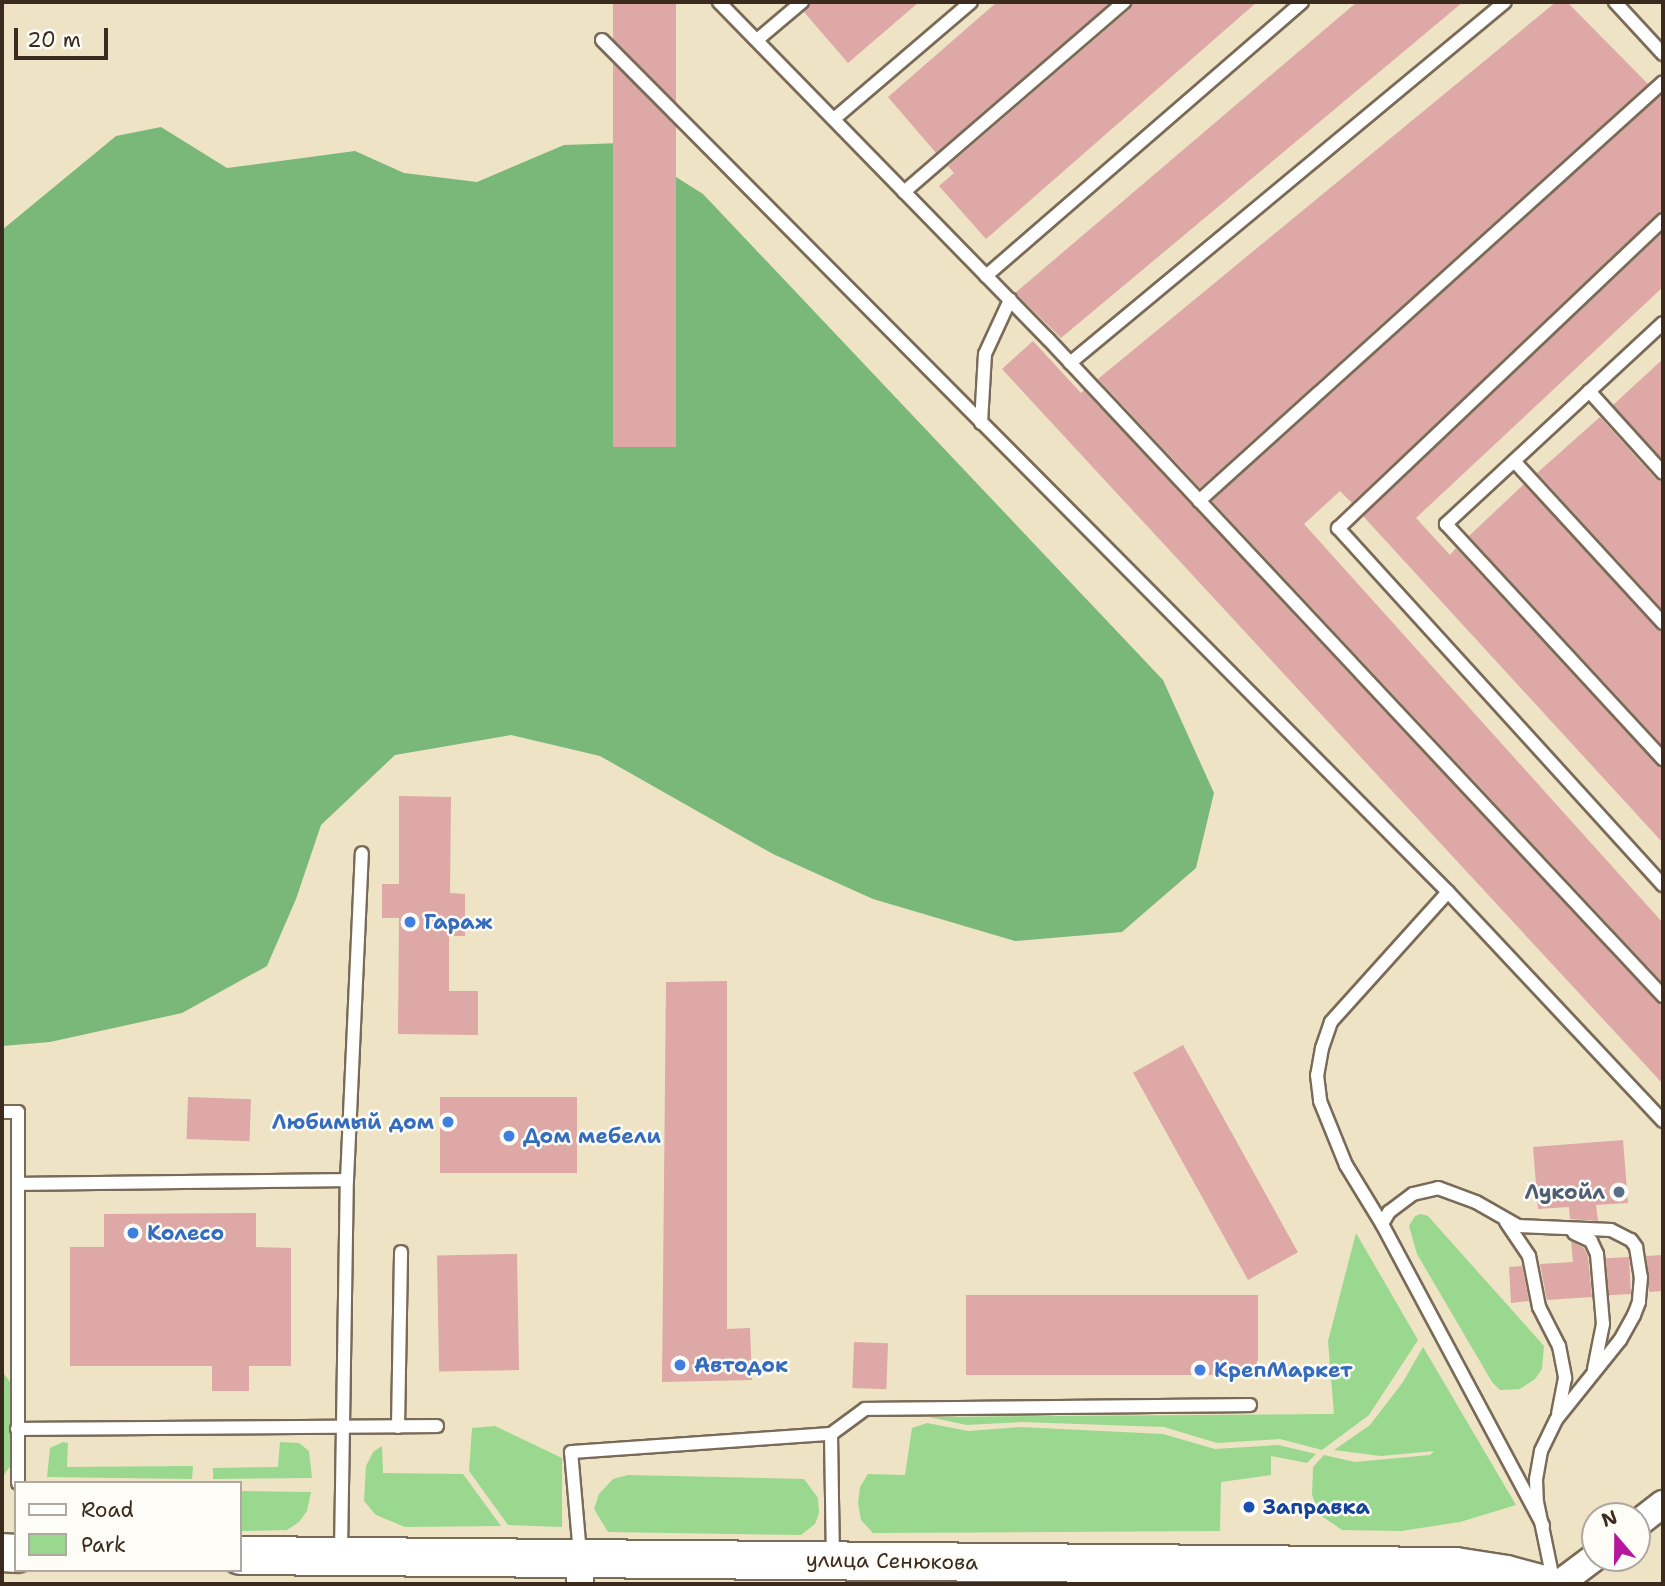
<!DOCTYPE html>
<html>
<head>
<meta charset="utf-8">
<style>
  body { margin:0 }
  #map { position:relative; width:1665px; height:1586px; overflow:hidden; background:#eee3c5; font-family:"Shantell Sans",sans-serif }
  div>[style] { position:absolute }
  .green>* { inset:0; background:#99d88e }
  .forest>* { inset:0; background:#7ab879 }
  .building>* { inset:0; background:#dda8a5; transform-origin:0 0 }
  .roads { filter:drop-shadow(2px 0 #7a6b58) drop-shadow(-2px 0 #7a6b58) drop-shadow(0 2px #7a6b58) drop-shadow(0 -2px #7a6b58) }
  .service>* { height:12px; margin:-6px; padding:0 6px; transform-origin:6px; border-radius:6px; background:#fff }
  .minor>* { height:26px; margin:-13px; padding:0 13px; transform-origin:13px; border-radius:13px; background:#fff }
  .secondary>* { height:37px; margin:-18.5px; padding:0 18.5px; transform-origin:18.5px; border-radius:18.5px; background:#fff }
  .dots>* { width:19px; height:19px; translate:-50% -50%; box-sizing:border-box; border:4px solid #fdfcf7; border-radius:50% }
  span { translate:-50% -50%; white-space:nowrap; text-align:center; line-height:1.15; -webkit-text-stroke:5px #fdfcf7; paint-order:stroke }
  .shop-label { font-size:21px; color:#366cbe; font-weight:700 }
  .left { translate:0 -50%; text-align:left }
  .right { translate:-100% -50%; text-align:right }
  .service-label { font-size:21px; color:#4e5e75; font-weight:700 }
  .transit-label { font-size:21px; color:#164399; font-weight:700 }
  .street-label { font-size:21px; color:#3b2a1e }
  .frame { position:absolute; inset:0; border:4px solid #3b2a1e; pointer-events:none }
  .legend { position:absolute; left:14px; top:1481px; width:228px; height:91px; box-sizing:border-box; background:#fdfcf7; border:2px solid #afa8a0; margin:0; padding:9px 12px; list-style:none; font-size:21px; color:#3b2a1e }
  .legend li { display:flex; align-items:center; gap:14px; height:35px }
  .legend b { width:35px; border:2px solid #afa8a0 }
  .north { position:absolute; left:1581px; top:1502px; width:70px; height:70px; box-sizing:border-box; background:#fdfcf7; border:2px solid #afa8a0; border-radius:50%; rotate:340deg; font-size:19px; font-weight:700; line-height:28px; text-align:center; color:#3b2a1e }
  .north::after { content:''; display:block; margin:auto; width:24px; height:32px; background:#b5179e; clip-path:polygon(50% 0,100% 100%,50% 72%,0 100%) }
  .scale { position:absolute; left:14px; top:28px; width:94px; height:32px; box-sizing:border-box; border:4px solid #3b2a1e; border-top:0; padding-left:9px; font-size:21px; line-height:24px; white-space:nowrap; color:#3b2a1e; -webkit-text-stroke:5px #fdfcf7; paint-order:stroke }
</style>
</head>
<body>
<div id="map">
  <div class="green">
    <i style="clip-path:polygon(1421px 1214px,1428px 1216px,1544px 1346px,1542px 1369px,1535px 1379px,1520px 1389px,1500px 1390px,1492px 1382px,1417px 1254px,1409px 1226px,1415px 1216px)"></i>
    <i style="clip-path:polygon(1356px 1233px,1418px 1340px,1369px 1415px,1322px 1450px,1280px 1439px,1217px 1443px,1164px 1427px,1021px 1422px,967px 1425px,929px 1417px,1334px 1414px,1328px 1341px)"></i>
    <i style="clip-path:polygon(1423px 1347px,1516px 1505px,1460px 1522px,1401px 1531px,1342px 1530px,1320px 1515px,1312px 1495px,1313px 1467px,1324px 1455px,1355px 1462px,1430px 1455px,1434px 1451px,1381px 1456px,1334px 1450px,1370px 1425px,1403px 1382px)"></i>
    <i style="clip-path:polygon(2px 1371px,13px 1386px,11px 1465px,2px 1478px)"></i>
    <i style="clip-path:polygon(927px 1423px,968px 1431px,1020px 1427px,1163px 1434px,1215px 1449px,1278px 1445px,1316px 1454px,1307px 1463px,1271px 1456px,1271px 1475px,1221px 1482px,1220px 1531px,873px 1533px,861px 1520px,858px 1503px,860px 1487px,868px 1474px,905px 1475px,912px 1428px)"></i>
    <i style="clip-path:polygon(495px 1426px,562px 1458px,562px 1527px,508px 1525px,469px 1471px,472px 1428px)"></i>
    <i style="clip-path:polygon(63px 1442px,68px 1443px,67px 1467px,193px 1466px,192px 1479px,47px 1477px,50px 1448px)"></i>
    <i style="clip-path:polygon(280px 1442px,299px 1443px,309px 1451px,312px 1478px,213px 1479px,213px 1468px,278px 1467px)"></i>
    <i style="clip-path:polygon(382px 1446px,383px 1473px,463px 1474px,501px 1526px,405px 1527px,376px 1515px,364px 1501px,366px 1466px,373px 1452px)"></i>
    <i style="clip-path:polygon(628px 1475px,804px 1479px,818px 1498px,819px 1513px,815px 1524px,801px 1535px,608px 1532px,594px 1509px,599px 1494px,613px 1479px)"></i>
    <i style="clip-path:polygon(240px 1491px,311px 1492px,307px 1511px,299px 1522px,287px 1530px,240px 1531px)"></i>
  </div>
  <div class="forest">
    <i style="clip-path:polygon(161px 127px,227px 168px,355px 151px,404px 173px,477px 182px,564px 145px,622px 143px,703px 194px,1163px 680px,1214px 793px,1196px 868px,1122px 932px,1015px 941px,873px 899px,773px 854px,600px 756px,511px 735px,395px 755px,321px 825px,296px 899px,267px 966px,182px 1013px,50px 1042px,2px 1046px,2px 230px,116px 136px)"></i>
  </div>
  <div class="building">
    <i style="left:613px;top:2px;width:63px;height:445px"></i>
    <i style="clip-path:polygon(811px 2px,919px 2px,848px 63px,804px 12px)"></i>
    <i style="clip-path:polygon(997px 2px,1111px 2px,936px 153px,888px 97px)"></i>
    <i style="clip-path:polygon(1133px 2px,1257px 2px,986px 239px,939px 186px,954px 173px,948px 166px,1130px 9px)"></i>
    <i style="clip-path:polygon(1357px 2px,1463px 2px,1061px 338px,1015px 293px)"></i>
    <i style="clip-path:polygon(1556px 2px,1567px 2px,1648px 84px,1200px 488px,1098px 379px)"></i>
    <i style="clip-path:polygon(1660px 96px,1663px 99px,1663px 211px,1657px 214px,1352px 503px,1340px 491px,1304px 524px,1663px 923px,1663px 983px,1212px 501px)"></i>
    <i style="clip-path:polygon(1663px 232px,1663px 287px,1416px 518px,1450px 555px,1456px 548px,1657px 765px,1663px 768px,1663px 843px,1363px 516px)"></i>
    <i style="clip-path:polygon(1033px 341px,1081px 393px,1084px 390px,1657px 1002px,1663px 1005px,1663px 1084px,1002px 369px)"></i>
    <i style="clip-path:polygon(1663px 359px,1663px 460px,1613px 405px)"></i>
    <i style="clip-path:polygon(1600px 417px,1656px 479px,1663px 482px,1663px 610px,1537px 473px)"></i>
    <i style="clip-path:polygon(1524px 484px,1657px 629px,1663px 632px,1663px 746px,1469px 536px)"></i>
    <i style="clip-path:polygon(399px 796px,451px 797px,450px 893px,465px 894px,465px 936px,449px 936px,449px 991px,478px 991px,478px 1035px,398px 1034px,399px 918px,382px 918px,382px 884px,399px 884px)"></i>
    <i style="clip-path:polygon(727px 981px,727px 1329px,750px 1328px,752px 1380px,662px 1382px,666px 982px)"></i>
    <i style="left:1183px;top:1045px;width:237px;height:57px;rotate:61deg"></i>
    <i style="left:188px;top:1097px;width:63px;height:42px;rotate:2deg"></i>
    <i style="left:577px;top:1097px;width:76px;height:137px;rotate:90deg"></i>
    <i style="clip-path:polygon(1623px 1140px,1628px 1203px,1596px 1205px,1598px 1221px,1570px 1219px,1569px 1207px,1538px 1209px,1533px 1147px)"></i>
    <i style="clip-path:polygon(256px 1213px,256px 1247px,291px 1248px,291px 1366px,249px 1366px,249px 1391px,212px 1391px,212px 1366px,70px 1366px,70px 1247px,104px 1247px,104px 1214px)"></i>
    <i style="clip-path:polygon(1571px 1241px,1584px 1248px,1588px 1256px,1592px 1297px,1547px 1300px,1540px 1264px,1573px 1262px)"></i>
    <i style="left:517px;top:1254px;width:116px;height:80px;rotate:89deg"></i>
    <i style="clip-path:polygon(1663px 1255px,1663px 1291px,1649px 1292px,1646px 1256px)"></i>
    <i style="left:1629px;top:1257px;width:37px;height:23px;rotate:87deg"></i>
    <i style="clip-path:polygon(1522px 1266px,1529px 1301px,1511px 1303px,1509px 1267px)"></i>
    <i style="left:1258px;top:1295px;width:80px;height:292px;rotate:90deg"></i>
    <i style="left:854px;top:1342px;width:34px;height:46px;rotate:2deg"></i>
  </div>
  <div class="roads">
    <div class="service">
      <i style="left:719px;top:2px;width:471px;rotate:45.7deg"></i>
      <i style="left:1048px;top:339px;width:900px;rotate:46.89deg"></i>
      <i style="left:1615px;top:2px;width:71px;rotate:47.3deg"></i>
      <i style="left:602px;top:40px;width:1201px;rotate:45.2deg"></i>
      <i style="left:1448px;top:892px;width:314px;rotate:46.8deg"></i>
      <i style="left:757px;top:40px;width:59px;rotate:-40.2deg"></i>
      <i style="left:834px;top:119px;width:180px;rotate:-40.5deg"></i>
      <i style="left:904px;top:192px;width:291px;rotate:-40.8deg"></i>
      <i style="left:1663px;top:220px;width:448px;rotate:136.5deg"></i>
      <i style="left:1338px;top:528px;width:483px;rotate:47.7deg"></i>
      <i style="left:986px;top:276px;width:418px;rotate:-40.9deg"></i>
      <i style="left:1663px;top:323px;width:296px;rotate:137.2deg"></i>
      <i style="left:1446px;top:524px;width:320px;rotate:47.3deg"></i>
      <i style="left:1070px;top:363px;width:565px;rotate:-39.69deg"></i>
      <i style="left:1589px;top:391px;width:110px;rotate:47.9deg"></i>
      <i style="left:981px;top:423px;width:69px;rotate:-86.7deg"></i>
      <i style="left:985px;top:354px;width:60px;rotate:-65.2deg"></i>
      <i style="left:1514px;top:461px;width:220px;rotate:47.4deg"></i>
      <i style="left:1199px;top:501px;width:625px;rotate:-42.08deg"></i>
      <i style="left:1448px;top:892px;width:175px;rotate:132deg"></i>
      <i style="left:1331px;top:1022px;width:28px;rotate:109deg"></i>
      <i style="left:1322px;top:1048px;width:27px;rotate:100deg"></i>
      <i style="left:1317px;top:1075px;width:26px;rotate:83deg"></i>
      <i style="left:1320px;top:1101px;width:69px;rotate:67.9deg"></i>
      <i style="left:1346px;top:1165px;width:69px;rotate:58.6deg"></i>
      <i style="left:1382px;top:1224px;width:342px;rotate:61.9deg"></i>
      <i style="left:2px;top:1112px;width:16px"></i>
      <i style="left:18px;top:1112px;width:72px;rotate:90deg"></i>
      <i style="left:18px;top:1184px;width:329px;rotate:-0.7deg"></i>
      <i style="left:18px;top:1184px;width:299px;rotate:90deg"></i>
      <i style="left:1506px;top:1222px;width:41px;rotate:55.9deg"></i>
      <i style="left:1529px;top:1256px;width:52px;rotate:78.9deg"></i>
      <i style="left:1539px;top:1307px;width:44px;rotate:62.9deg"></i>
      <i style="left:1559px;top:1346px;width:33px;rotate:79deg"></i>
      <i style="left:1565px;top:1378px;width:36px;rotate:101deg"></i>
      <i style="left:1382px;top:1224px;width:14px;rotate:-60deg"></i>
      <i style="left:1389px;top:1212px;width:30px;rotate:-37deg"></i>
      <i style="left:1413px;top:1194px;width:26px;rotate:-13deg"></i>
      <i style="left:1438px;top:1188px;width:40px;rotate:20.2deg"></i>
      <i style="left:1476px;top:1202px;width:48px;rotate:29.7deg"></i>
      <i style="left:1518px;top:1226px;width:93px;rotate:2.5deg"></i>
      <i style="left:1611px;top:1230px;width:22px;rotate:27deg"></i>
      <i style="left:1631px;top:1240px;width:9px;rotate:54deg"></i>
      <i style="left:1636px;top:1247px;width:30px;rotate:81deg"></i>
      <i style="left:1641px;top:1277px;width:25px;rotate:95deg"></i>
      <i style="left:1639px;top:1302px;width:14px;rotate:111deg"></i>
      <i style="left:1634px;top:1315px;width:29px;rotate:119deg"></i>
      <i style="left:1620px;top:1340px;width:102px;rotate:128.7deg"></i>
      <i style="left:1556px;top:1420px;width:34px;rotate:116deg"></i>
      <i style="left:1541px;top:1451px;width:28px;rotate:100deg"></i>
      <i style="left:1536px;top:1479px;width:23px;rotate:88deg"></i>
      <i style="left:1537px;top:1502px;width:84px;rotate:78.3deg"></i>
      <i style="left:1574px;top:1233px;width:19px;rotate:25deg"></i>
      <i style="left:1591px;top:1241px;width:14px;rotate:65deg"></i>
      <i style="left:1597px;top:1254px;width:70px;rotate:85.1deg"></i>
      <i style="left:1603px;top:1324px;width:46px;rotate:101.3deg"></i>
      <i style="left:398px;top:1427px;width:175px;rotate:-89deg"></i>
      <i style="left:17px;top:1429px;width:420px;rotate:-0.4deg"></i>
      <i style="left:831px;top:1434px;width:42px;rotate:-36.3deg"></i>
      <i style="left:865px;top:1409px;width:385px;rotate:-0.6deg"></i>
      <i style="left:341px;top:1552px;width:372px;rotate:-89.1deg"></i>
      <i style="left:347px;top:1180px;width:327px;rotate:-87.4deg"></i>
      <i style="left:580px;top:1554px;width:102px;rotate:-95deg"></i>
      <i style="left:571px;top:1452px;width:261px;rotate:-4deg"></i>
      <i style="left:831px;top:1434px;width:123px;rotate:89.1deg"></i>
    </div>
    <div class="minor">
      <i style="left:1637px;top:1524px;width:33px;rotate:-38deg"></i>
      <i style="left:580px;top:1584px;width:26px;rotate:-90deg"></i>
      <i style="left:1559px;top:1584px;width:45px;rotate:-36.9deg"></i>
    </div>
    <div class="secondary">
      <i style="left:2px;top:1552px;width:14px;rotate:4deg"></i>
      <i style="left:240px;top:1555px;width:1215px;rotate:0.52deg"></i>
      <i style="left:1455px;top:1566px;width:52px;rotate:8.9deg"></i>
      <i style="left:1506px;top:1574px;width:38px;rotate:15deg"></i>
    </div>
  </div>
  <div class="dots">
    <i style="left:410px;top:922px;background:#3f7fe0"></i>
    <i style="left:448px;top:1122px;background:#3f7fe0"></i>
    <i style="left:509px;top:1136px;background:#3f7fe0"></i>
    <i style="left:1619px;top:1192px;background:#5c6f8a"></i>
    <i style="left:133px;top:1233px;background:#3f7fe0"></i>
    <i style="left:680px;top:1365px;background:#3f7fe0"></i>
    <i style="left:1200px;top:1370px;background:#3f7fe0"></i>
    <i style="left:1249px;top:1507px;background:#1a4fb4"></i>
  </div>
  <div class="shop-label">
    <span class="left" style="left:424px;top:922px">Гараж</span>
    <span class="right" style="left:434px;top:1122px">Любимый дом</span>
    <span class="left" style="left:523px;top:1136px">Дом мебели</span>
    <span class="left" style="left:147px;top:1233px">Колесо</span>
    <span class="left" style="left:694px;top:1365px">Автодок</span>
    <span class="left" style="left:1214px;top:1370px">КрепМаркет</span>
  </div>
  <div class="service-label">
    <span class="right" style="left:1605px;top:1192px">Лукойл</span>
  </div>
  <div class="transit-label">
    <span class="left" style="left:1263px;top:1507px">Заправка</span>
  </div>
  <div class="street-label">
    <span style="left:892px;top:1561px;rotate:1deg">улица Сенюкова</span>
  </div>
  <div class="frame"></div>
  <ul class="legend">
  <li><b style="height:9px;background:#fff"></b>Road</li>
  <li><b style="height:19px;background:#99d88e"></b>Park</li>
  </ul>
  <div class="north">N</div>
  <div class="scale">20 m</div>
</div>
</body>
</html>
